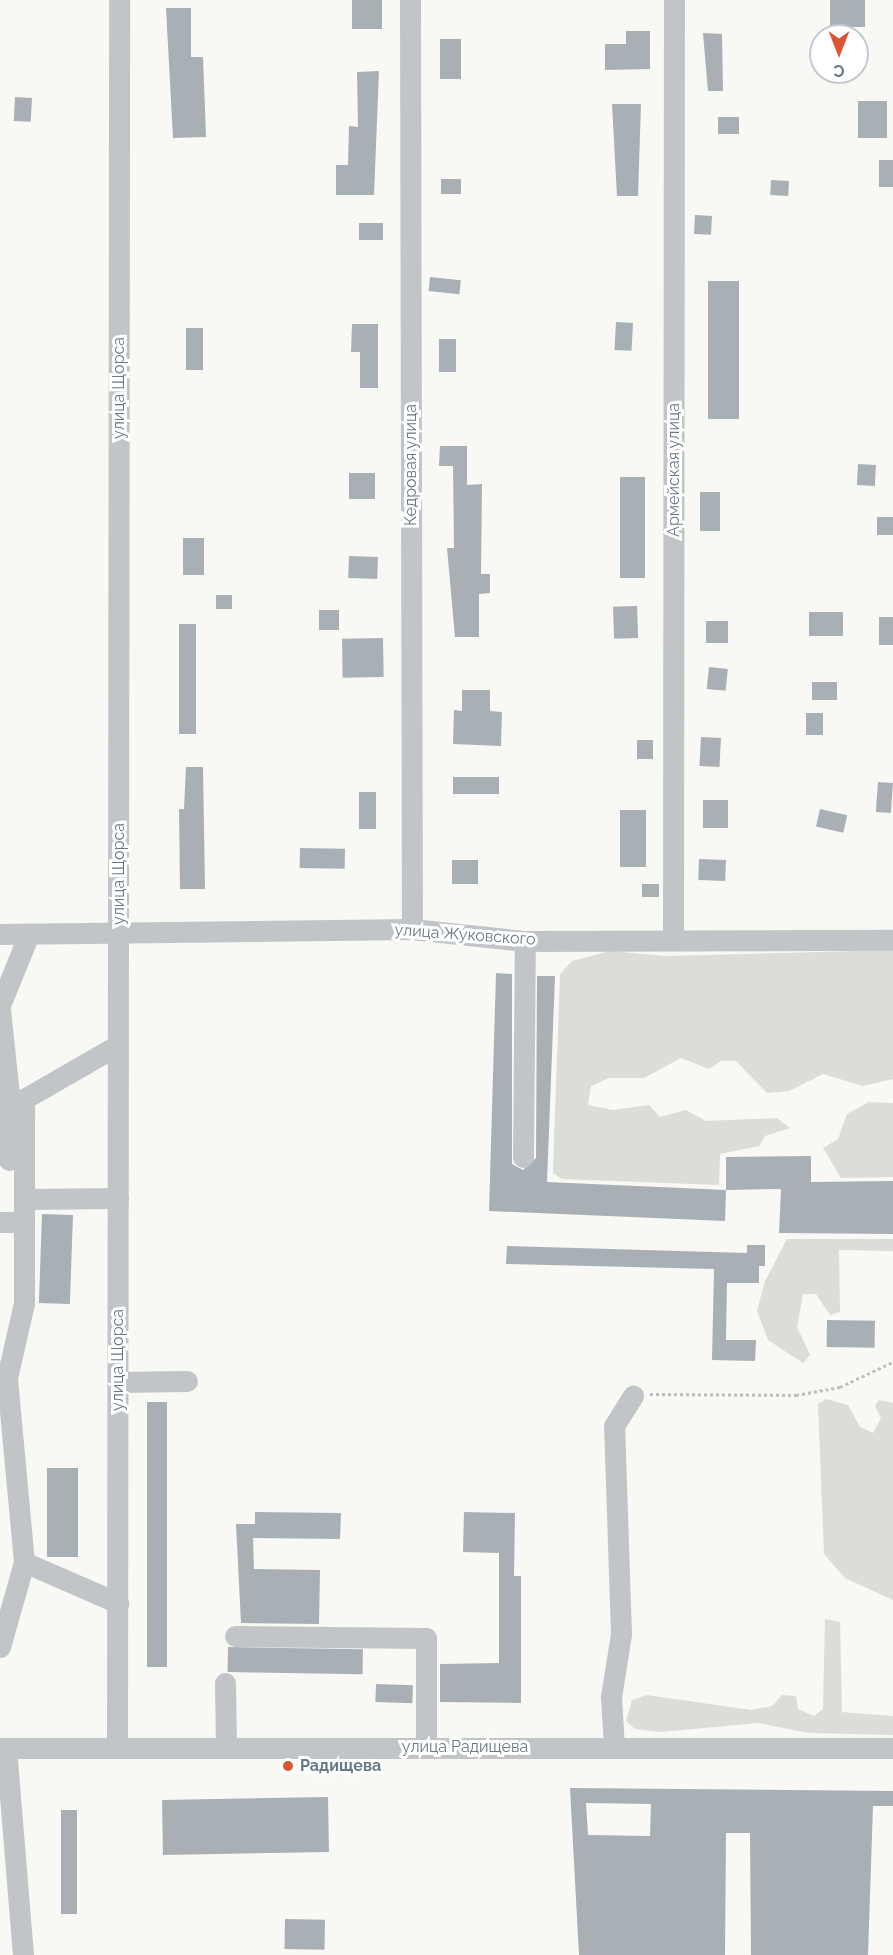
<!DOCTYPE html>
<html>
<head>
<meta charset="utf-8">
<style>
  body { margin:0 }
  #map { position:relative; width:893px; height:1955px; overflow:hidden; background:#f8f8f5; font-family:Raleway,sans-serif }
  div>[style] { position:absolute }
  .green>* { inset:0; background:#daded6 }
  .building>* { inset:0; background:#a8b0b6; transform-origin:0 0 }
  .path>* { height:3px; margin-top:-1.5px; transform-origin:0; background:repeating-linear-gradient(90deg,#bbbec0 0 3px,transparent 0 6px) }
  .minor>* { height:21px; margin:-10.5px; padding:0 10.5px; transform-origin:10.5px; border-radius:10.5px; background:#c1c5c8 }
  .dots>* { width:16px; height:16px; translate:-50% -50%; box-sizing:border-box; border:3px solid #fff; border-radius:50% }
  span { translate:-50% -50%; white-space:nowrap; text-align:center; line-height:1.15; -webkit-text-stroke:6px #fff; paint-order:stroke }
  .street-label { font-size:16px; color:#687985 }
  .poi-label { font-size:16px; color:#687985; font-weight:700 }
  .left { translate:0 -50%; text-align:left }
  .north { position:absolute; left:809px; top:24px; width:60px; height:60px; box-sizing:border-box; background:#fff; border:2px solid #c3c9ce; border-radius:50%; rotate:180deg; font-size:16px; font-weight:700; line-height:24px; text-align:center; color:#687985 }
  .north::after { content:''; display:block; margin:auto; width:21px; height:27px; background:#db5532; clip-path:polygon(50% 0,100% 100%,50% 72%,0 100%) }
</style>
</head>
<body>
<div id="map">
  <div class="green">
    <i style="clip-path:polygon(893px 950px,893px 1079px,863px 1086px,823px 1074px,789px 1091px,767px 1093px,736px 1061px,721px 1061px,709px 1069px,681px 1058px,644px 1078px,609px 1078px,591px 1086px,588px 1105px,613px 1110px,649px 1105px,660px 1117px,686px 1110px,706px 1121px,777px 1118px,790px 1128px,765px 1136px,759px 1146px,720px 1154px,719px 1185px,562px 1179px,553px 1173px,560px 974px,572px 961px,610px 951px,665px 956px)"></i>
    <i style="clip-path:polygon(869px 1102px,893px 1103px,893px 1177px,841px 1178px,823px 1148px,838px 1139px,847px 1114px)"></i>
    <i style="clip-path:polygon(787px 1239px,893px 1239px,893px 1251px,839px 1250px,840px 1312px,830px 1315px,816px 1294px,803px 1294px,797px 1327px,810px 1355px,803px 1363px,768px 1340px,757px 1311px,765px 1281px)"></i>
    <i style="clip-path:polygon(826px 1399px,848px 1405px,860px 1427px,873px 1433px,881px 1418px,875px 1406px,879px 1400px,893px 1403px,893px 1600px,845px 1578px,824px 1554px,818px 1404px)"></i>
    <i style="clip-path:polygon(825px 1619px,840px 1622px,842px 1712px,893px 1716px,893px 1735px,809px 1733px,758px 1723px,661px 1732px,635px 1729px,626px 1721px,632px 1700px,647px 1695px,751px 1710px,772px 1706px,782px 1695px,796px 1696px,798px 1709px,814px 1716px,823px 1709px)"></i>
  </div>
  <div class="building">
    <i style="left:352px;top:0;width:30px;height:29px"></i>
    <i style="left:830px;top:0;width:35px;height:27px"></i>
    <i style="clip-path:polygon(166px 8px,191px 8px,191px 57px,203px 57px,206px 137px,173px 138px)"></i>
    <i style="clip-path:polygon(626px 31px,650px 31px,650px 69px,605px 70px,605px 44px,626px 44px)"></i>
    <i style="clip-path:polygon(703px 33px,722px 34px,723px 91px,708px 91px)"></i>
    <i style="left:440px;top:39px;width:21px;height:40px"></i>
    <i style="clip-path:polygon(379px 71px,374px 195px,336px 195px,336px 165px,348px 165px,349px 126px,358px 127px,357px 72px)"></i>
    <i style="left:15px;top:97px;width:17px;height:24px;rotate:3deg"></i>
    <i style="left:858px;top:101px;width:29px;height:37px"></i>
    <i style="clip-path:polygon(612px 104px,641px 104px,638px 196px,617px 196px)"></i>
    <i style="left:718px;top:117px;width:21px;height:17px"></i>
    <i style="left:879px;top:160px;width:14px;height:27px"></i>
    <i style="left:441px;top:179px;width:20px;height:15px"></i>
    <i style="left:771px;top:180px;width:18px;height:15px;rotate:3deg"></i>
    <i style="left:695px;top:215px;width:17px;height:19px;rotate:3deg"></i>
    <i style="left:359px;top:223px;width:24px;height:17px"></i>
    <i style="left:430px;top:277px;width:31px;height:14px;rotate:6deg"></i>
    <i style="left:708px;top:281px;width:31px;height:138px"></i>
    <i style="left:616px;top:322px;width:17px;height:28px;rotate:3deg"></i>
    <i style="clip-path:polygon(352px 324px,378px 324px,378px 388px,360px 388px,360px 352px,351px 352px)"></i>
    <i style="left:186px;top:328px;width:17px;height:42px"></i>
    <i style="left:439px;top:339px;width:17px;height:33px"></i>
    <i style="clip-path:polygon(440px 446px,467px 446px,467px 485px,482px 484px,481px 574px,490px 574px,490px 593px,479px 594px,479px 637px,455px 637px,447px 548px,454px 548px,453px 466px,439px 466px)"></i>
    <i style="left:858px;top:464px;width:18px;height:21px;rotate:3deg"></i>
    <i style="left:349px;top:473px;width:26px;height:26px"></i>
    <i style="left:620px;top:477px;width:25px;height:101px"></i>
    <i style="left:700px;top:492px;width:20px;height:39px"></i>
    <i style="left:877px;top:517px;width:16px;height:18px"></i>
    <i style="left:183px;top:538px;width:21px;height:37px"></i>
    <i style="left:349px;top:556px;width:29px;height:22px;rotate:2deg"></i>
    <i style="left:216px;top:595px;width:16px;height:14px"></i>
    <i style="left:637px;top:606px;width:32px;height:24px;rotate:88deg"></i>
    <i style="left:339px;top:610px;width:20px;height:20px;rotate:90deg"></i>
    <i style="left:809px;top:612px;width:34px;height:24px"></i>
    <i style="left:879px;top:617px;width:14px;height:28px"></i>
    <i style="left:728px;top:621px;width:22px;height:22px;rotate:90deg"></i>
    <i style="left:179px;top:624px;width:17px;height:110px"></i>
    <i style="left:383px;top:638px;width:39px;height:41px;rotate:89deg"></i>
    <i style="left:709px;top:667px;width:19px;height:22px;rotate:6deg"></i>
    <i style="left:812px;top:682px;width:25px;height:18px"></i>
    <i style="clip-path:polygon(462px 690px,490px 690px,490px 711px,502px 712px,501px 746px,453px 744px,454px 710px,462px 711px)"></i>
    <i style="left:806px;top:713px;width:17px;height:22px"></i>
    <i style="left:701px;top:737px;width:20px;height:29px;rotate:3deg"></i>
    <i style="left:637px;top:740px;width:16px;height:19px"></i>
    <i style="clip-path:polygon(186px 767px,203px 767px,205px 889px,180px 889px,179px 809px,184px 809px)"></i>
    <i style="left:453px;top:777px;width:46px;height:17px"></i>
    <i style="left:878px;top:782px;width:15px;height:30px;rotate:4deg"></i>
    <i style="left:359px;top:792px;width:17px;height:37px"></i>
    <i style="left:703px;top:800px;width:25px;height:28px"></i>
    <i style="left:820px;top:809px;width:28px;height:18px;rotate:13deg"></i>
    <i style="left:620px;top:810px;width:26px;height:57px"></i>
    <i style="left:300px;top:848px;width:45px;height:20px;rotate:1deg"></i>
    <i style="left:699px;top:859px;width:27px;height:21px;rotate:2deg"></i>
    <i style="left:452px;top:860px;width:26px;height:24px"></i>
    <i style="left:642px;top:884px;width:17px;height:13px"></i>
    <i style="clip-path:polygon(496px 973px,512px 974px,512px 1164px,523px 1170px,536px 1158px,537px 976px,555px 976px,547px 1182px,726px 1190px,725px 1221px,489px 1211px)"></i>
    <i style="clip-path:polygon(811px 1156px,811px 1182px,893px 1181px,893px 1234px,779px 1233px,781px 1189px,726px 1190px,726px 1157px)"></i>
    <i style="left:42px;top:1214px;width:31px;height:89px;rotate:2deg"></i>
    <i style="clip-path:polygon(747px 1245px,765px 1245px,765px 1266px,759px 1266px,759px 1283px,727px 1283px,726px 1340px,756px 1340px,755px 1361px,712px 1360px,714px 1269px,506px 1264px,507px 1246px,747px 1253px)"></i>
    <i style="left:827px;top:1320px;width:48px;height:27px;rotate:1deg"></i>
    <i style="left:147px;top:1402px;width:20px;height:265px"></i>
    <i style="left:47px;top:1468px;width:31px;height:89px"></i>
    <i style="clip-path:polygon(255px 1512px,341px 1513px,340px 1539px,253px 1538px,254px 1569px,320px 1570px,319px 1624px,241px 1623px,236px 1524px,255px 1524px)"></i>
    <i style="clip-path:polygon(464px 1512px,515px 1513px,514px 1576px,521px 1576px,521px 1703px,440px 1702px,440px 1664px,499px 1663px,499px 1553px,463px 1552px)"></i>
    <i style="left:228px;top:1647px;width:135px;height:25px;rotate:1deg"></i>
    <i style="left:376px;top:1684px;width:37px;height:18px;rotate:2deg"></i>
    <i style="clip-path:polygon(evenodd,570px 1788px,893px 1791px,893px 1806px,873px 1806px,868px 1955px,751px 1955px,750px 1833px,726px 1833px,725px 1955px,579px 1955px,570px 1788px,586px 1803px,651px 1804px,650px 1836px,588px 1835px,586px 1803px)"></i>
    <i style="left:328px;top:1797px;width:55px;height:166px;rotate:89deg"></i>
    <i style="left:61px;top:1810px;width:16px;height:104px"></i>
    <i style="left:285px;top:1919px;width:40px;height:30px;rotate:1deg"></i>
  </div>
  <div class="path">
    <i style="left:650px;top:1394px;width:146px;rotate:0.4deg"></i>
    <i style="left:796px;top:1395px;width:45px;rotate:-10.3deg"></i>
    <i style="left:840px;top:1387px;width:59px;rotate:-25.3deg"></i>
  </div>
  <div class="minor">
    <i style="left:410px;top:0;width:929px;rotate:89.88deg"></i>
    <i style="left:0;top:934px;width:412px;rotate:-0.7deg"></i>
    <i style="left:412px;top:929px;width:114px;rotate:6.1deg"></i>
    <i style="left:525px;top:941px;width:368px;rotate:-0.2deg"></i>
    <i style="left:673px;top:940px;width:940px;rotate:-89.94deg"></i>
    <i style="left:0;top:1005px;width:77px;rotate:-67.8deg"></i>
    <i style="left:0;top:1009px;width:96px;rotate:84deg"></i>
    <i style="left:10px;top:1104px;width:17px;rotate:33deg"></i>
    <i style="left:523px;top:1157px;width:216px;rotate:-89.5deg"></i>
    <i style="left:9px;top:1160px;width:56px;rotate:-89deg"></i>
    <i style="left:24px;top:1199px;width:94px;rotate:-0.6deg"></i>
    <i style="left:0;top:1222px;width:24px"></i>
    <i style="left:118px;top:1382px;width:69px;rotate:-0.8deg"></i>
    <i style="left:24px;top:1562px;width:103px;rotate:23.6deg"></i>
    <i style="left:235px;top:1636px;width:191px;rotate:0.6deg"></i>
    <i style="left:426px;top:1638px;width:110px;rotate:90deg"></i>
    <i style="left:0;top:1647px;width:88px;rotate:-74.2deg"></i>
    <i style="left:24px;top:1562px;width:185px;rotate:-95.3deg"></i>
    <i style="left:7px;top:1378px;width:77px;rotate:-77.2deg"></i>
    <i style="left:24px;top:1303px;width:204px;rotate:-90deg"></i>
    <i style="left:24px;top:1099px;width:108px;rotate:-29.9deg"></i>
    <i style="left:225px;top:1683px;width:65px;rotate:89.1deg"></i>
    <i style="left:614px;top:1747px;width:50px;rotate:-93.4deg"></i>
    <i style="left:611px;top:1697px;width:64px;rotate:-81deg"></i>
    <i style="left:621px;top:1634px;width:208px;rotate:-91.9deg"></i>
    <i style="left:614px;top:1426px;width:36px;rotate:-58deg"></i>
    <i style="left:0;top:1748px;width:893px"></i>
    <i style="left:6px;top:1748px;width:208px;rotate:85.3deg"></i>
    <i style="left:117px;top:1748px;width:1748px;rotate:-89.93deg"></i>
  </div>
  <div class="dots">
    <i style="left:288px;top:1766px;background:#db5532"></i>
  </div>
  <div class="street-label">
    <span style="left:119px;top:388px;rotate:-90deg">улица Щорса</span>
    <span style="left:411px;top:465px;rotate:-90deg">Кедровая улица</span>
    <span style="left:674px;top:470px;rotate:-90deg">Армейская улица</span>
    <span style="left:119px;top:874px;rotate:-90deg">улица Щорса</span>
    <span style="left:465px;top:935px;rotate:4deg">улица Жуковского</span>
    <span style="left:118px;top:1360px;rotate:-90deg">улица Щорса</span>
    <span style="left:465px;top:1747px">улица Радищева</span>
  </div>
  <div class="poi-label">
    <span class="left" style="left:300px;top:1766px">Радищева</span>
  </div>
  <div class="north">С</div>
</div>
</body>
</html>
